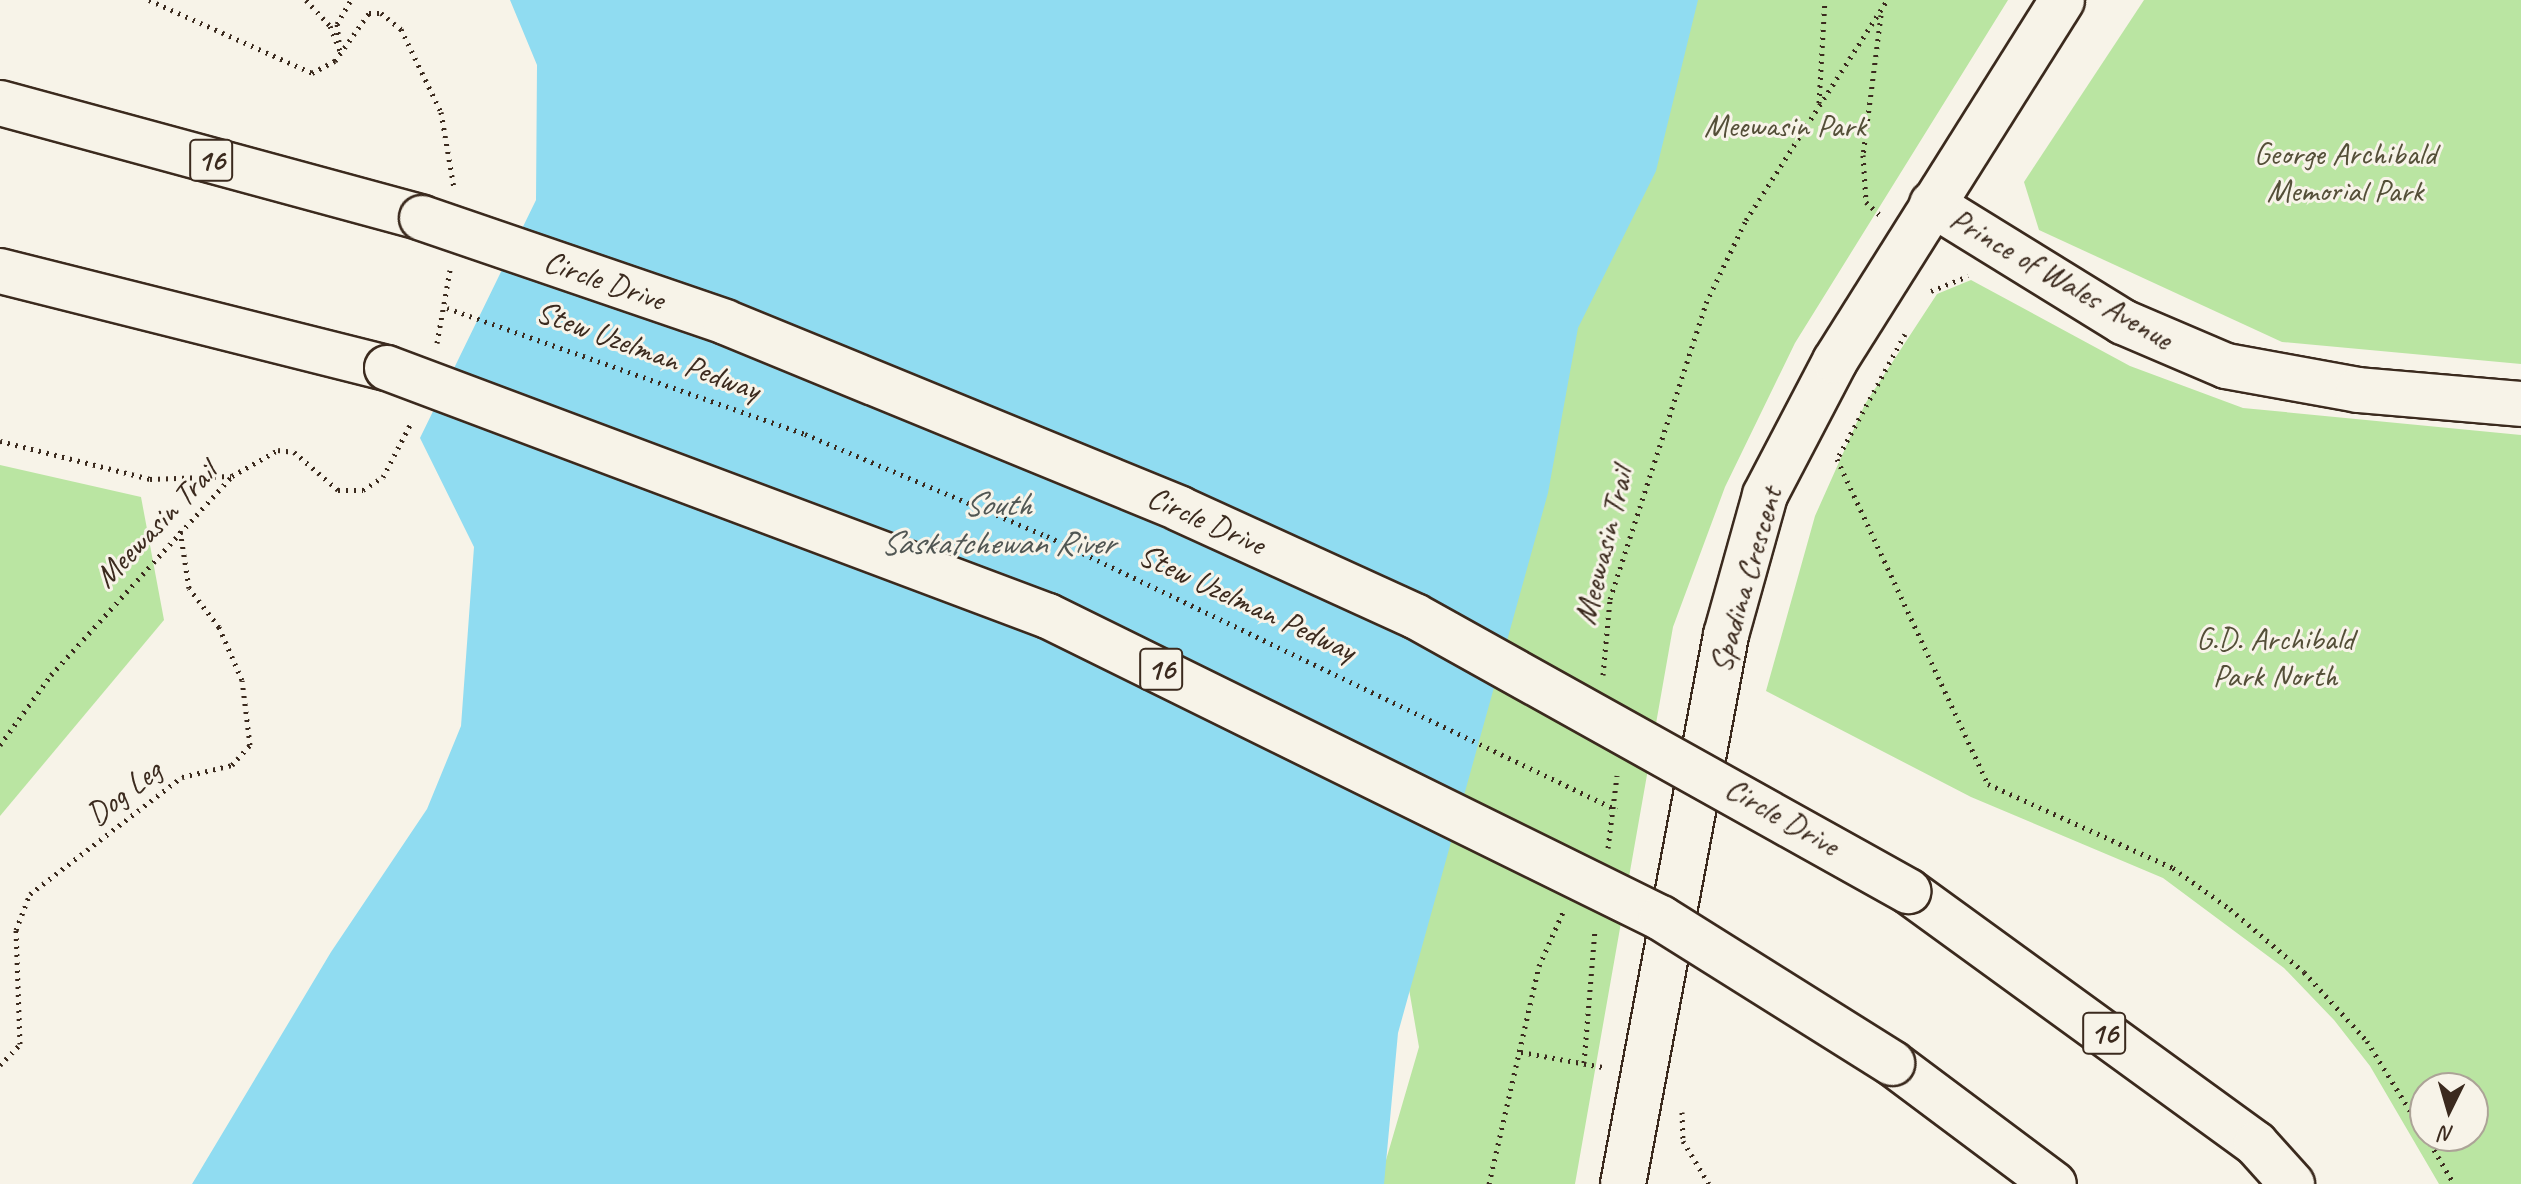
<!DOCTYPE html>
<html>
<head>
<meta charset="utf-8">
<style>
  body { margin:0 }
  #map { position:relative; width:2521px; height:1184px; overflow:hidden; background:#f7f3e8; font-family:Caveat,sans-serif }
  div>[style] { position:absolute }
  .green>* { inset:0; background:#bae5a2 }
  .water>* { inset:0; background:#90dcf1 }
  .path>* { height:5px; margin-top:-2.5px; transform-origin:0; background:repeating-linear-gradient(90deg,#3b2a1e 0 2px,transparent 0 8px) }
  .roads { filter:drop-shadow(2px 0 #3b2a1e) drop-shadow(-2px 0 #3b2a1e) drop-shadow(0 2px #3b2a1e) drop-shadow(0 -2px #3b2a1e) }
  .minor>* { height:44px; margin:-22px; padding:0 22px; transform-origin:22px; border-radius:22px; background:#f7f3e8 }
  .highway>* { height:44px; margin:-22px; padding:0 22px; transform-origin:22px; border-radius:22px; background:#f7f3e8 }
  .bridges { filter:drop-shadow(2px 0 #3b2a1e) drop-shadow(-2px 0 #3b2a1e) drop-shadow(0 2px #3b2a1e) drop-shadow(0 -2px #3b2a1e) }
  .highway-bridge>* { height:44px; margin:-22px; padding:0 22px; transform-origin:22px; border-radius:22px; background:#f7f3e8 }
  span { translate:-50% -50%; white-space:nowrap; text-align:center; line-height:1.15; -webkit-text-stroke:6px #f7f3e8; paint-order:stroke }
  .shield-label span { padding:2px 6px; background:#f7f3e8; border:2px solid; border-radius:6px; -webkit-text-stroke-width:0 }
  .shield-label { font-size:30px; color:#3b2a1e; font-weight:700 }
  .park-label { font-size:32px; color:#544f38 }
  .street-label { font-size:32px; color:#3b2a1e }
  .water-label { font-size:34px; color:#505653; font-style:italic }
  .north { position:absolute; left:2409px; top:1072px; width:80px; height:80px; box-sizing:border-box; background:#f7f3e8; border:2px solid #aca397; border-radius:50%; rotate:185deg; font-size:22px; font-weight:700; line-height:32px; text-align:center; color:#3b2a1e }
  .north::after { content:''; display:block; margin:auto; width:28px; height:36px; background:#3b2a1e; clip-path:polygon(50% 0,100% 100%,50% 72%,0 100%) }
</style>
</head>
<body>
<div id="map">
  <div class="green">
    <i style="clip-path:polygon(1678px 0,2008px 0,1795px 343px,1725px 487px,1673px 627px,1575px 1184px,1379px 1184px,1419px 1047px,1405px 966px,1545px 370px)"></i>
    <i style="clip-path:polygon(2144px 0,2521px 0,2521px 364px,2282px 342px,2039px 230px,2024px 182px)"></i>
    <i style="clip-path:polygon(evenodd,1971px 280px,2130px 366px,2243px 408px,2521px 435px,2521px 1184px,2439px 1184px,2370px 1066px,2334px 1020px,2284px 968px,2163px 878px,1971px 797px,1766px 691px,1815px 516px,1865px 404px,1937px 294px,1971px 280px,2425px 1088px,2473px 1088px,2473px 1136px,2425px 1136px,2425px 1088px)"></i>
    <i style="clip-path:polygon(0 465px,141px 497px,164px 620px,0 816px)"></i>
  </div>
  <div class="water">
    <i style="clip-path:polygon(510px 0,1698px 0,1656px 171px,1578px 328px,1548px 493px,1398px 1033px,1384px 1184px,192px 1184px,331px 952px,427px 809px,461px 726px,474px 547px,420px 438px,536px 200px,537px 65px)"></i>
  </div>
  <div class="path">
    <i style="left:149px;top:0;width:179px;rotate:24.1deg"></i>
    <i style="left:312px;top:73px;width:26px;rotate:-28deg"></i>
    <i style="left:335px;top:61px;width:59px;rotate:-54.7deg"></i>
    <i style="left:369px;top:13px;width:12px"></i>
    <i style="left:381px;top:13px;width:26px;rotate:39deg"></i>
    <i style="left:401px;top:29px;width:92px;rotate:64.3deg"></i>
    <i style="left:441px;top:112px;width:77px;rotate:80.3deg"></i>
    <i style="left:306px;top:0;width:35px;rotate:47deg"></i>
    <i style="left:330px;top:26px;width:27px;rotate:68deg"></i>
    <i style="left:1881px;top:15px;width:141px;rotate:97.3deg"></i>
    <i style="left:1863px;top:155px;width:47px;rotate:86.3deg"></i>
    <i style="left:1866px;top:202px;width:21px;rotate:43deg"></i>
    <i style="left:339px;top:42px;width:18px;rotate:-96deg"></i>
    <i style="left:337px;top:24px;width:28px;rotate:-60deg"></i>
    <i style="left:1819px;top:103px;width:103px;rotate:-86.7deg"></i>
    <i style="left:1931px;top:291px;width:40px;rotate:-22deg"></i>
    <i style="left:447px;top:308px;width:380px;rotate:19.4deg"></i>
    <i style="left:805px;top:434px;width:263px;rotate:22.9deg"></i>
    <i style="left:1047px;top:536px;width:632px;rotate:25.67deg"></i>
    <i style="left:1905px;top:334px;width:142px;rotate:118.5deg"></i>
    <i style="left:1837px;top:459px;width:358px;rotate:65.1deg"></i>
    <i style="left:1988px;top:784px;width:203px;rotate:24.4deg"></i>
    <i style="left:2173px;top:868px;width:70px;rotate:35.7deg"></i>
    <i style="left:2230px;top:909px;width:97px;rotate:40.4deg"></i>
    <i style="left:2304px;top:972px;width:93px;rotate:47.6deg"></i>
    <i style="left:2367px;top:1041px;width:110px;rotate:58.3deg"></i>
    <i style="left:437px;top:343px;width:74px;rotate:-79.9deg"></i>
    <i style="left:0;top:441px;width:155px;rotate:14.2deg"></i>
    <i style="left:150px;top:479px;width:81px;rotate:-2.1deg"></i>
    <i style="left:1603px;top:675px;width:76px;rotate:-84.7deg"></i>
    <i style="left:1610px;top:599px;width:311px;rotate:-72deg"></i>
    <i style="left:1706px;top:303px;width:92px;rotate:-64.3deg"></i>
    <i style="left:1746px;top:220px;width:261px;rotate:-57.3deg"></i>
    <i style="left:0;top:745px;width:87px;rotate:-53.9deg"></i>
    <i style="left:51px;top:675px;width:269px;rotate:-47.7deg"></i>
    <i style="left:232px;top:476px;width:53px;rotate:-29.5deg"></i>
    <i style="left:278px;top:450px;width:16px;rotate:7deg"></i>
    <i style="left:294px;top:452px;width:58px;rotate:40.8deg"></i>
    <i style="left:338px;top:490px;width:25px"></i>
    <i style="left:363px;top:490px;width:24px;rotate:-33deg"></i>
    <i style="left:383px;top:477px;width:63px;rotate:-62.6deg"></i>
    <i style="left:1608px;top:848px;width:73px;rotate:-82.9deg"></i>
    <i style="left:1521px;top:1052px;width:83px;rotate:10.4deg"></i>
    <i style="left:1584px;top:1063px;width:135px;rotate:-85.3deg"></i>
    <i style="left:0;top:1065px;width:29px;rotate:-46deg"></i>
    <i style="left:20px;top:1044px;width:114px;rotate:-92deg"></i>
    <i style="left:16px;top:930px;width:39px;rotate:-69deg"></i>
    <i style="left:30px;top:894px;width:192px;rotate:-37.6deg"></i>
    <i style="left:182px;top:777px;width:51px;rotate:-13.5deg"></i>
    <i style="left:232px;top:765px;width:27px;rotate:-48deg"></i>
    <i style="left:250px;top:745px;width:65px;rotate:-97deg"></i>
    <i style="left:242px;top:680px;width:58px;rotate:-113.5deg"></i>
    <i style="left:219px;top:627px;width:49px;rotate:-127.6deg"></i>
    <i style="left:189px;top:588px;width:59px;rotate:-98.8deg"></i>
    <i style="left:1682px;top:1112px;width:29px;rotate:88deg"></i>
    <i style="left:1683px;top:1141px;width:50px;rotate:58.8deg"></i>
    <i style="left:2426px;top:1136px;width:56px;rotate:59.7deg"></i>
    <i style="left:1489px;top:1184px;width:224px;rotate:-77.1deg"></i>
    <i style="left:1539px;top:966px;width:59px;rotate:-66deg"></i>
  </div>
  <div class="roads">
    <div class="minor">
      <i style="left:1932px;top:204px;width:225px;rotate:31.7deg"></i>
      <i style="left:2123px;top:322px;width:112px;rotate:23.1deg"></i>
      <i style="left:2226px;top:366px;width:134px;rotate:10.3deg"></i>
      <i style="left:2358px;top:390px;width:164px;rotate:4.9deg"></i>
      <i style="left:1623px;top:1184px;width:559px;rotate:-79.37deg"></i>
      <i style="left:1726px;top:635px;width:145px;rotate:-74.4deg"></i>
      <i style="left:1765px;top:495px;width:151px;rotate:-62.4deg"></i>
      <i style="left:1835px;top:361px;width:426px;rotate:-57.8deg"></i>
    </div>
    <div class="highway">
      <i style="left:0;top:103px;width:437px;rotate:15.2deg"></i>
      <i style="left:0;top:271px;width:399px;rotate:14.1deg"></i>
      <i style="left:1908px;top:891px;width:430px;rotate:36deg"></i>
      <i style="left:2256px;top:1144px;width:54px;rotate:48deg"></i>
      <i style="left:1892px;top:1063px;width:202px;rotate:36.8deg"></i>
    </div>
  </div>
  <div class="bridges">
    <div class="highway-bridge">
      <i style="left:422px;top:218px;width:320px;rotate:18.9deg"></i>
      <i style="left:725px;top:322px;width:492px;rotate:22.3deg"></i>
      <i style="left:1180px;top:509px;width:258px;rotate:24.5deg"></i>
      <i style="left:1415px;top:616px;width:565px;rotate:29.15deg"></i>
      <i style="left:387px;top:368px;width:706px;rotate:20.57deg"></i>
      <i style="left:1048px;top:616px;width:683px;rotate:26.23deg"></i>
      <i style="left:1661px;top:918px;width:273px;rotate:32.1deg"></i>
    </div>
  </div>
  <div class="shield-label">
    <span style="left:211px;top:160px">16</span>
    <span style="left:1161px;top:669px">16</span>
    <span style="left:2104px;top:1033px">16</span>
  </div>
  <div class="park-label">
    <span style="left:1785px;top:126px">Meewasin Park</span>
    <span style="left:2345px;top:173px">George Archibald<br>Memorial Park</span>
    <span style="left:2275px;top:658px">G.D. Archibald<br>Park North</span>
  </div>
  <div class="street-label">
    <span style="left:2061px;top:279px;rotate:30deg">Prince of Wales Avenue</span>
    <span style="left:604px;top:281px;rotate:19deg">Circle Drive</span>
    <span style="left:648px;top:351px;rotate:20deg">Stew Uzelman Pedway</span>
    <span style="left:1206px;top:521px;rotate:24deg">Circle Drive</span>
    <span style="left:156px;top:525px;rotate:-46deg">Meewasin Trail</span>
    <span style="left:1604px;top:546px;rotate:-76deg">Meewasin Trail</span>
    <span style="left:1746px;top:580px;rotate:-74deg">Spadina Crescent</span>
    <span style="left:1247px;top:603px;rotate:25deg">Stew Uzelman Pedway</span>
    <span style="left:124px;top:793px;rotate:-38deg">Dog Leg</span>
    <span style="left:1782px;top:817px;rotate:30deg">Circle Drive</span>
  </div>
  <div class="water-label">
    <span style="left:997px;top:523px">South<br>Saskatchewan River</span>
  </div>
  <div class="north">N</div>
</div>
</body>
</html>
